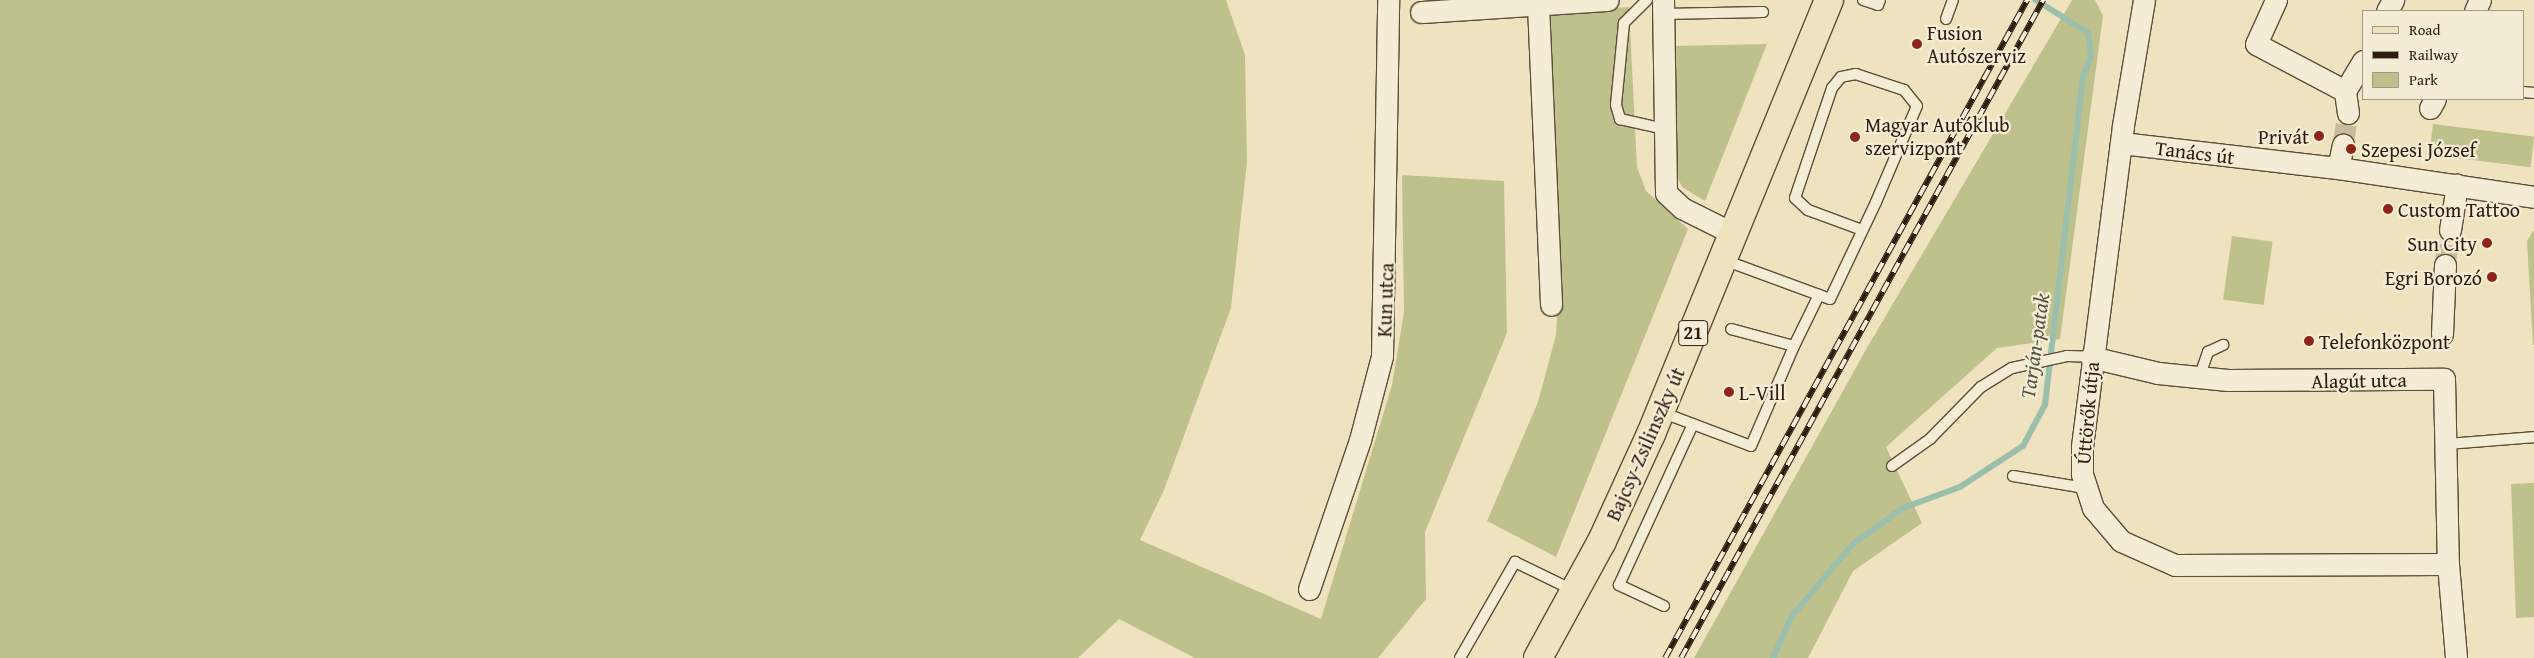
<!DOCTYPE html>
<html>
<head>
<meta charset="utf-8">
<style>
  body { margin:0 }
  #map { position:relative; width:2534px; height:658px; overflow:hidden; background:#eee3be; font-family:"Gentium Book Plus",serif }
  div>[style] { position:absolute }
  .green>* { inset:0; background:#bfc18d; transform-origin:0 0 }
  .stream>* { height:5.5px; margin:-2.75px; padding:0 2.75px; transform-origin:2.75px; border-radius:2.75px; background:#9bbfab }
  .street-tunnel>* { height:21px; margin-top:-10.5px; transform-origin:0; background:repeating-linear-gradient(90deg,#c7bb9b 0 21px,transparent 0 32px) }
  .roads { filter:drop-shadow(1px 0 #5d4d39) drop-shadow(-1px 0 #5d4d39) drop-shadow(0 1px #5d4d39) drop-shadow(0 -1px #5d4d39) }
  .lane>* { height:10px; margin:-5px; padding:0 5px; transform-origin:5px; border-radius:5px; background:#f4edd5 }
  .street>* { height:21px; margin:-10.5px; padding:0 10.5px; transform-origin:10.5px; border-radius:10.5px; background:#f4edd5 }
  .primary>* { height:28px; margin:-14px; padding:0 14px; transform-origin:14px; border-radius:14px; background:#eee3be }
  .rail>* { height:5.5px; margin-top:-2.75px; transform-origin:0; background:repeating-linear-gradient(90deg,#f4edd5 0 11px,#2d1b0d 0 22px); box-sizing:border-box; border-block:1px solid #2d1b0d }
  .dots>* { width:14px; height:14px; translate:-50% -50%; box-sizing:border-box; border:2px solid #f4edd5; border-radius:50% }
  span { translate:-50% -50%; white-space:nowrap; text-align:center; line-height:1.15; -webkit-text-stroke:4.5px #f4edd5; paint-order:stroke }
  .shield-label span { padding:1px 4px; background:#f4edd5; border:1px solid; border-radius:4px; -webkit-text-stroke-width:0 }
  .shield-label { font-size:19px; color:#2d1b0d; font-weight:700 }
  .poi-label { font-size:20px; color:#2d1b0d }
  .left { translate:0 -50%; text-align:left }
  .right { translate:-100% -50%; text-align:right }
  .street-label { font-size:20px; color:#2d1b0d }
  .water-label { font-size:21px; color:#545444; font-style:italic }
  .legend { position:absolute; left:2362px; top:10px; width:162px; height:90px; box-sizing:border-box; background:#f4edd5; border:1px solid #a49985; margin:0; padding:6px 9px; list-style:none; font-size:15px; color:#2d1b0d }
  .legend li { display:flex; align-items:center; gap:10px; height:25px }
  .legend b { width:25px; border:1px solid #a49985 }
</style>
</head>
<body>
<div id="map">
  <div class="green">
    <i style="clip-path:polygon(0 0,1226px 0,1245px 55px,1247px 162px,1231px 308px,1164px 490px,1140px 540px,1321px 619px,1392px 385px,1404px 312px,1402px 175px,1504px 181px,1507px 333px,1425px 532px,1426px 599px,1378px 658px,1195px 658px,1119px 619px,1078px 658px,0 658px)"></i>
    <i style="clip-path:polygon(2072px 0,2095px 0,2103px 16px,2060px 339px,1997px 348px,1886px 447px,1922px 523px,1853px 571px,1808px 658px,1694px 658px,1868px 346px)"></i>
    <i style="clip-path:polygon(1629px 7px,1637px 167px,1646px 191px,1688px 229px,1556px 557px,1487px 521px,1538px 402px,1556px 335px,1558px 298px,1543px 12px)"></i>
    <i style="clip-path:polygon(1767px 44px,1705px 201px,1682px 187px,1675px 172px,1672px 46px)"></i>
    <i style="left:2433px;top:124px;width:102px;height:31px;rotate:7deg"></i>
    <i style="clip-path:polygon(2534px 230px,2534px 345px,2533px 345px,2527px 241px)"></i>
    <i style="left:2232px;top:236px;width:41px;height:64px;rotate:8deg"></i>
    <i style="clip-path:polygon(2534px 483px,2534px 617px,2516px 618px,2511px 484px)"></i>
  </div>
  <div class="stream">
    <i style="left:1773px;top:658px;width:46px;rotate:-65.7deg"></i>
    <i style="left:1792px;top:616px;width:94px;rotate:-49.7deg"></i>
    <i style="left:1853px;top:544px;width:62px;rotate:-35.8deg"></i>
    <i style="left:1903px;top:508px;width:61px;rotate:-20.2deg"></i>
    <i style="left:1960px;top:487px;width:75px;rotate:-33.1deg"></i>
    <i style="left:2023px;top:446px;width:47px;rotate:-61.8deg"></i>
    <i style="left:2045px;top:405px;width:330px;rotate:-83.4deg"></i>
    <i style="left:2083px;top:77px;width:22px;rotate:-69deg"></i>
    <i style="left:2091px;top:56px;width:23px;rotate:-97deg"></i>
    <i style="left:2088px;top:33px;width:62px;rotate:-148.1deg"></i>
  </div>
  <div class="street-tunnel">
    <i style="left:2343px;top:145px;width:32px;rotate:-81deg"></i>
    <i style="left:2445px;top:265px;width:35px;rotate:-82deg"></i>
  </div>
  <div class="roads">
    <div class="lane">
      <i style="left:1647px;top:0;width:33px;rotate:135deg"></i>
      <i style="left:1624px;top:23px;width:82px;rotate:95.6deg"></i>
      <i style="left:1616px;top:105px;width:15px;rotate:74deg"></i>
      <i style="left:1620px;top:119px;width:45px;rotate:12.8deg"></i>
      <i style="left:1863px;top:0;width:16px;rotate:18deg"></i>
      <i style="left:1878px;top:5px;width:5px;rotate:-68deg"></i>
      <i style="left:1663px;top:14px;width:100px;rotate:-1.1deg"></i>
      <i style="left:1946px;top:19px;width:20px;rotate:-70deg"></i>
      <i style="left:2523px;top:92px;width:11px;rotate:5deg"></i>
      <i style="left:1724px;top:260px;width:113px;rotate:20.2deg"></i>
      <i style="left:1830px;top:299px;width:107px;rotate:-64.6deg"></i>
      <i style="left:1876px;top:202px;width:104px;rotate:-66.9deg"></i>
      <i style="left:1917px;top:106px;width:21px;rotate:-129deg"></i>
      <i style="left:1904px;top:90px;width:51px;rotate:-161.6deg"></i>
      <i style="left:1856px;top:74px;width:15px;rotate:169deg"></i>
      <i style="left:1841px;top:77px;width:14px;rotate:129deg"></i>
      <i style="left:1832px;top:88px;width:116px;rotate:108.6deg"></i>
      <i style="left:1795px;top:198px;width:18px;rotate:43deg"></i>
      <i style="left:1808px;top:210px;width:58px;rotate:20.3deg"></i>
      <i style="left:1794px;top:346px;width:57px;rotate:-63.9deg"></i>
      <i style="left:2199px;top:378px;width:28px;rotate:-71deg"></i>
      <i style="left:2208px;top:352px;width:17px;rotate:-25deg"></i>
      <i style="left:1661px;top:412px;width:96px;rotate:20.7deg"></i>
      <i style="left:1751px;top:446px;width:109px;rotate:-66.7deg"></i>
      <i style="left:1794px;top:346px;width:65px;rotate:-164.9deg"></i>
      <i style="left:2446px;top:444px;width:88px;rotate:-4.5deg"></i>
      <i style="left:1892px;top:466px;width:47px;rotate:-35.4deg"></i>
      <i style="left:1930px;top:439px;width:73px;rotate:-45.6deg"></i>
      <i style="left:1981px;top:387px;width:36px;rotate:-32deg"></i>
      <i style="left:2012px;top:368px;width:56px;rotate:-12.3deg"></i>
      <i style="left:2067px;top:356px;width:24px;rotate:2deg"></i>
      <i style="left:2013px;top:476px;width:73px;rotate:9.5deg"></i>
      <i style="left:1664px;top:606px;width:50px;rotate:-155deg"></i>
      <i style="left:1619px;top:585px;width:177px;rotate:-65.3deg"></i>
      <i style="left:1460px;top:658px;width:111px;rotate:-60.2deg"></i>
      <i style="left:1515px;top:562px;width:67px;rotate:25.8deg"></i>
    </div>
    <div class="street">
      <i style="left:1663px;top:0;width:193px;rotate:89.1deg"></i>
      <i style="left:1666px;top:193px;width:22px;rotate:43deg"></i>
      <i style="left:1682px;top:208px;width:58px;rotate:26.6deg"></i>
      <i style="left:2144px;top:0;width:128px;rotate:99.5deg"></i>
      <i style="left:2123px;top:126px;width:324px;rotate:97.3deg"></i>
      <i style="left:2082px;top:447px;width:27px;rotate:90deg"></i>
      <i style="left:2082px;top:474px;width:36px;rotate:72deg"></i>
      <i style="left:2093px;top:508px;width:43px;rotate:49.7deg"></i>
      <i style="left:2121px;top:541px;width:59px;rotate:24deg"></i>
      <i style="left:2175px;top:565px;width:273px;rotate:-0.2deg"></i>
      <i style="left:2448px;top:564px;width:94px;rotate:85.1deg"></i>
      <i style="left:2276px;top:0;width:48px;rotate:114.4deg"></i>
      <i style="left:2256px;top:44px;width:101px;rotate:27.8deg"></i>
      <i style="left:1538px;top:5px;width:300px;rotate:87.5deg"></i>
      <i style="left:2387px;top:11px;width:13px;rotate:-61deg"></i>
      <i style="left:2475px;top:11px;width:12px;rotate:-66deg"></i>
      <i style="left:1421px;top:12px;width:187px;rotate:-3.7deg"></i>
      <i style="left:2430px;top:108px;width:10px;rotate:-61deg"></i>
      <i style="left:2348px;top:113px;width:22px;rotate:-98deg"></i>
      <i style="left:2345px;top:91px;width:35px;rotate:-59deg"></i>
      <i style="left:2121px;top:143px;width:218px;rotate:6.6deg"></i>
      <i style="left:2338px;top:168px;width:198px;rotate:8.4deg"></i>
      <i style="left:2338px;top:168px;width:24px;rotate:-78deg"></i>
      <i style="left:2450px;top:230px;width:46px;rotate:-81.2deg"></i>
      <i style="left:2442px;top:334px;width:69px;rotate:-87.5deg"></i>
      <i style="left:2091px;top:357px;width:69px;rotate:13.4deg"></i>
      <i style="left:2158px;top:373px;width:70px;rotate:5.7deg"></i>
      <i style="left:2228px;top:380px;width:216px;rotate:-0.3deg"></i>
      <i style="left:2444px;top:379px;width:185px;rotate:88.8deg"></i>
      <i style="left:1309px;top:589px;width:157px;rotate:-71.1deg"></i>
      <i style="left:1360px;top:440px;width:87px;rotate:-75.3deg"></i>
      <i style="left:1382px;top:356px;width:356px;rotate:-89deg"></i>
    </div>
    <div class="primary">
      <i style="left:1538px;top:658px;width:133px;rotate:-61.3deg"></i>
      <i style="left:1602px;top:541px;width:118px;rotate:-65.4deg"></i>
      <i style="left:1651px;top:434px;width:469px;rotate:-67.7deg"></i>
    </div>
  </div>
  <div class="rail">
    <i style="left:1665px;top:658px;width:751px;rotate:-61.18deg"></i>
    <i style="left:1681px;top:658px;width:751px;rotate:-61.18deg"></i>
  </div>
  <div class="dots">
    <i style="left:1917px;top:44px;background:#8f2418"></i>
    <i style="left:2319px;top:136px;background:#8f2418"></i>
    <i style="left:1855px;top:137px;background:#8f2418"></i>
    <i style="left:2351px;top:149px;background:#8f2418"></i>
    <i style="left:2388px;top:209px;background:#8f2418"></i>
    <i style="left:2487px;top:243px;background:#8f2418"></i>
    <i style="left:2492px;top:277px;background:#8f2418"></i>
    <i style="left:2309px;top:341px;background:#8f2418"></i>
    <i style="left:1729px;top:392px;background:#8f2418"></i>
  </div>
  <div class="shield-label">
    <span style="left:1693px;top:333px">21</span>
  </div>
  <div class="poi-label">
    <span class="left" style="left:1927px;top:44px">Fusion<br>Autószerviz</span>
    <span class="left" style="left:1865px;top:136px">Magyar Autóklub<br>szervizpont</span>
    <span class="right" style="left:2309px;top:136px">Privát</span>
    <span class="left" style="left:2361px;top:149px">Szepesi József</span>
    <span class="left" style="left:2398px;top:209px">Custom Tattoo</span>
    <span class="right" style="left:2477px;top:243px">Sun City</span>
    <span class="right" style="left:2482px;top:277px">Egri Borozó</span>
    <span class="left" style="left:2319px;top:341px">Telefonközpont</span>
    <span class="left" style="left:1739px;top:392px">L-Vill</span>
  </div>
  <div class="street-label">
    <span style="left:2195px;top:152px;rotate:7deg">Tanács út</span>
    <span style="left:1385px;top:300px;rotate:-88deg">Kun utca</span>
    <span style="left:2359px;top:380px;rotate:-1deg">Alagút utca</span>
    <span style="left:2087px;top:413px;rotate:-85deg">Úttörők útja</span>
    <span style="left:1645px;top:444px;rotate:-66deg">Bajcsy-Zsilinszky út</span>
  </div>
  <div class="water-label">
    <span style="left:2035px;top:346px;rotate:-82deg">Tarján-patak</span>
  </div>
  <ul class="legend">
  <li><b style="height:6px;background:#eee3be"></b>Road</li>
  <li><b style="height:6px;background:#2d1b0d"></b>Railway</li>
  <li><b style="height:14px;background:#bfc18d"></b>Park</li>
  </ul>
</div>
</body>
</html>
